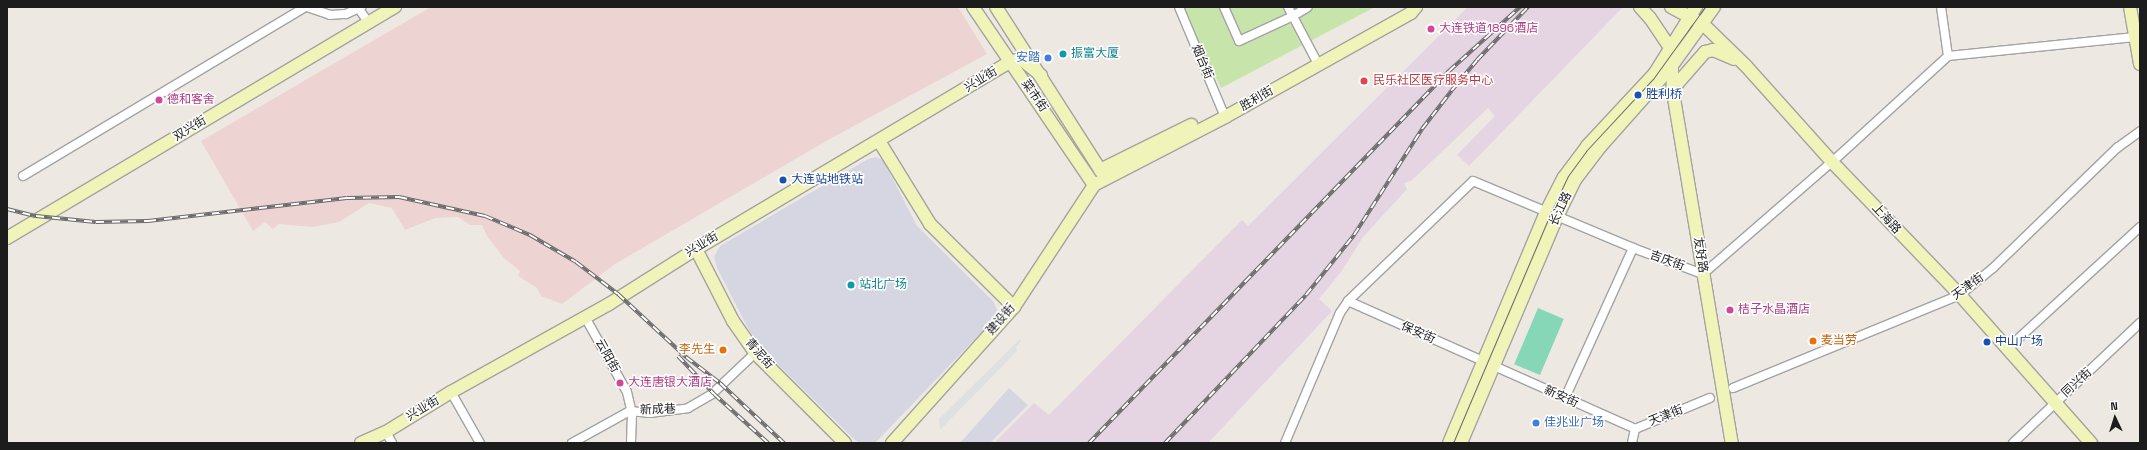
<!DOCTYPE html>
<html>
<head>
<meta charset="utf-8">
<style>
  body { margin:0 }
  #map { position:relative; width:2147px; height:450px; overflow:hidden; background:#ede9e2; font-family:"Space Grotesk","Noto Sans SC",sans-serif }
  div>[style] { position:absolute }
  .commercial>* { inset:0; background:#edd3d2 }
  .industrial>* { inset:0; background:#e5d4e2 }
  .grass>* { inset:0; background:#c7e4ab }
  .pitch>* { inset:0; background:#85d7b7; transform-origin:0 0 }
  .parking>* { inset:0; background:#e0e0e0 }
  .plaza>* { inset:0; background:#d6d6e2 }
  .roads { filter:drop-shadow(1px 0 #a3a3a3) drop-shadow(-1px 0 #a3a3a3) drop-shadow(0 1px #a3a3a3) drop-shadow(0 -1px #a3a3a3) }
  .street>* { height:8px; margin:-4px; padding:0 4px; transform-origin:4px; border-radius:4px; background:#fff }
  .secondary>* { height:12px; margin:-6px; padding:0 6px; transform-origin:6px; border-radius:6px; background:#f1f4b8 }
  .tram>* { height:1px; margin:-0.5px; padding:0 0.5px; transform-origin:0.5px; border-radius:0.5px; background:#6a6a6a }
  .rail>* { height:4px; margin-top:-2px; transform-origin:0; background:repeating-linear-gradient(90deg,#fff 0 8px,#6a6a6a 0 16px); box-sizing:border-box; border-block:1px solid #6a6a6a }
  .dots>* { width:11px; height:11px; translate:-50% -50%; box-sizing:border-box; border:2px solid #fff; border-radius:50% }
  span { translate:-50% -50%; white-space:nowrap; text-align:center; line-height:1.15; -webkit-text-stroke:3px #fff; paint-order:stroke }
  .hotel-label { font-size:12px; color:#b23c85 }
  .left { translate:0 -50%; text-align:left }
  .culture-label { font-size:12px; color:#0d838f }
  .shop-label { font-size:12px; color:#366cbe }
  .right { translate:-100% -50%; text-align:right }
  .street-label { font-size:12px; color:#1c1c1c }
  .health-label { font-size:12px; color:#be3a42 }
  .transit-label { font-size:12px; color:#164399 }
  .food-label { font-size:12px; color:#c56008 }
  .frame { position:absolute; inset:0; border:8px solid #1c1c1c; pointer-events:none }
  .north { position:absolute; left:2095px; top:398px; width:40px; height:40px; -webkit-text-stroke:3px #fff; paint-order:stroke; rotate:356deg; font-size:11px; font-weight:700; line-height:16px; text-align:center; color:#1c1c1c }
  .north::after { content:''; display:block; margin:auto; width:14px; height:18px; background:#1c1c1c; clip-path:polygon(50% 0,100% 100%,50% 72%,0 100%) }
</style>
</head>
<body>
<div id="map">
  <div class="commercial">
    <i style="clip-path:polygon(431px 7px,958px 7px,987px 54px,828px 140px,615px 264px,562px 304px,541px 296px,537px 288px,518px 276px,520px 271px,504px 258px,487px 236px,482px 225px,470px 225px,458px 217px,435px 218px,405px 230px,392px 208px,369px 203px,339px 222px,312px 227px,279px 224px,273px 229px,265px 222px,253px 231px,201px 141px)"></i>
  </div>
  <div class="industrial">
    <i style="clip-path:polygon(1468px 7px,1623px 7px,1469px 166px,1457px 155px,1495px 116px,1488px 108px,1411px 181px,1404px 183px,1407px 189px,1363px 237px,1341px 272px,1319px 299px,1332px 311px,1208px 443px,994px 443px,1034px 403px,1049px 415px,1242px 220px,1248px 226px)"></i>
  </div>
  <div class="grass">
    <i style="clip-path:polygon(1181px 7px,1375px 7px,1221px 88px)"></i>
  </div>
  <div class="pitch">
    <i style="left:1538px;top:308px;width:28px;height:61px;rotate:23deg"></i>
  </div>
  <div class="parking">
    <i style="clip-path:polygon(1021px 338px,1021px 341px,1016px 347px,1017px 351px,940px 430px,939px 419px)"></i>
  </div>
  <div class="plaza">
    <i style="clip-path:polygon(876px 157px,883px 160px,917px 226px,993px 301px,997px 310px,994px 319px,878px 440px,874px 443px,860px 443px,855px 440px,765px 352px,749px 330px,717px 268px,714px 257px,720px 246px,868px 159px)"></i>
    <i style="clip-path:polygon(1009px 388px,1028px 405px,990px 443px,960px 443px)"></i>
  </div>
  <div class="roads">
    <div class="street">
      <i style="left:307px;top:7px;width:24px;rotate:19deg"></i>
      <i style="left:330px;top:15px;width:16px;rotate:-4deg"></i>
      <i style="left:346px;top:14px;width:17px;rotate:-25deg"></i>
      <i style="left:1179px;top:7px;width:119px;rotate:67.3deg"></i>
      <i style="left:1224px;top:7px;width:37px;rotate:66deg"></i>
      <i style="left:1239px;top:41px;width:60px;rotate:-24.8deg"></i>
      <i style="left:1293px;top:16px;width:17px;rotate:-31deg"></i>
      <i style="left:1288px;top:7px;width:64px;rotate:62.2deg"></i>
      <i style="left:1941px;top:7px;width:49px;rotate:81.9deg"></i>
      <i style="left:359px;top:9px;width:16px;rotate:55deg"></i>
      <i style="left:23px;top:176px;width:329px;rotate:-30.9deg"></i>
      <i style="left:1348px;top:301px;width:314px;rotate:24deg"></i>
      <i style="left:585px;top:317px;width:86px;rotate:60.8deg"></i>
      <i style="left:627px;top:392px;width:23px;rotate:77deg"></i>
      <i style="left:632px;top:414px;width:29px;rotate:92deg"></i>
      <i style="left:2008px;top:348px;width:179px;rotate:-42.5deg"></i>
      <i style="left:1733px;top:388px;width:245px;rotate:-22.3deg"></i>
      <i style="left:1960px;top:295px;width:43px;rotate:-39.3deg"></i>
      <i style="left:1993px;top:268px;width:173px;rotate:-44.1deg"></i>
      <i style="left:2117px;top:148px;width:29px;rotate:-36deg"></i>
      <i style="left:451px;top:392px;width:59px;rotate:60.4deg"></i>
      <i style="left:1565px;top:398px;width:165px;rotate:-65.6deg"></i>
      <i style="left:1635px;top:429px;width:81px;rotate:-22.5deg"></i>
      <i style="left:386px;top:432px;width:13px;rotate:61deg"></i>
      <i style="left:572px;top:443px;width:66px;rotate:-28.9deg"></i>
      <i style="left:630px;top:411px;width:20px;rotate:6deg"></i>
      <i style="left:650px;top:413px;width:38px;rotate:-7deg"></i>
      <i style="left:688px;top:408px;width:28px;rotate:-30deg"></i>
      <i style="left:712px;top:394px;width:59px;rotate:-43.6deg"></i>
      <i style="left:1285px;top:443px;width:141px;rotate:-67.1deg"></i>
      <i style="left:1340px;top:313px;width:14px;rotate:-56deg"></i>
      <i style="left:1348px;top:301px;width:173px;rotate:-43.8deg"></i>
      <i style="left:1473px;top:181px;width:173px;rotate:22.7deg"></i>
      <i style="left:1633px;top:248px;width:75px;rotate:20.4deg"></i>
      <i style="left:1703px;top:274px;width:171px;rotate:-41deg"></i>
      <i style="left:1832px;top:162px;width:157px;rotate:-42.4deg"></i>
      <i style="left:1948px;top:56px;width:188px;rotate:-5.8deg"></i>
      <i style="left:1632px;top:443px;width:14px;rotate:-78deg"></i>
      <i style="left:2013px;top:443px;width:175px;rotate:-43.4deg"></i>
    </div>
    <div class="secondary">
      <i style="left:973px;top:7px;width:215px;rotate:55.8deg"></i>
      <i style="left:996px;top:7px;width:201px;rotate:57.4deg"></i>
      <i style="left:1640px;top:7px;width:15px;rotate:48deg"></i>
      <i style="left:1650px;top:18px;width:37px;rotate:56deg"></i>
      <i style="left:1671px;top:49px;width:43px;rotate:87.3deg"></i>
      <i style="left:1673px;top:92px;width:356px;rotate:80.5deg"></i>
      <i style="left:1671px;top:7px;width:36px;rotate:28deg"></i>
      <i style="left:1703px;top:24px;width:60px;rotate:44.3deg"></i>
      <i style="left:1746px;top:66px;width:129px;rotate:48.1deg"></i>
      <i style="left:1832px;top:162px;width:185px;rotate:46.1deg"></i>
      <i style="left:1960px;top:295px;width:198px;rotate:48.5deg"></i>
      <i style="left:2130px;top:7px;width:58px;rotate:80deg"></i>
      <i style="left:1673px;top:92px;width:9px;rotate:-63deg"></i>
      <i style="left:1677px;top:84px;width:43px;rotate:-48.8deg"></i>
      <i style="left:1705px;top:52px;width:8px;rotate:-14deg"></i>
      <i style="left:1713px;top:50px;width:23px;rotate:23deg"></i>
      <i style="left:879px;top:141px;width:97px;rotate:58.4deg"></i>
      <i style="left:930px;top:224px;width:118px;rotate:44.7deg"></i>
      <i style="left:1100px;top:170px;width:102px;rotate:-26.3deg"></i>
      <i style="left:7px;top:238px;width:452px;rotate:-30.8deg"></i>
      <i style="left:696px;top:249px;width:81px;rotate:62.8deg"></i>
      <i style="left:733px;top:321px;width:39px;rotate:55deg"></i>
      <i style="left:755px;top:353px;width:127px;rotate:45deg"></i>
      <i style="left:361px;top:443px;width:27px;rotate:-24deg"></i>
      <i style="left:386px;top:432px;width:76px;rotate:-31.6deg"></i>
      <i style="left:451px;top:392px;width:181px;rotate:-29.1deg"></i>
      <i style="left:609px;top:304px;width:103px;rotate:-32.3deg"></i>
      <i style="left:696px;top:249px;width:365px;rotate:-30.8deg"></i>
      <i style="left:1010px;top:62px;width:11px;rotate:-15deg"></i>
      <i style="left:1021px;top:59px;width:26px;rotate:39deg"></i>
      <i style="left:892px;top:443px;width:183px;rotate:-48.1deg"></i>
      <i style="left:1014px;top:307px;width:146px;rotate:-56.7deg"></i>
      <i style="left:1094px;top:185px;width:148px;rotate:-27.4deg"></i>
      <i style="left:1225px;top:117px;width:213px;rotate:-29.2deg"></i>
      <i style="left:1411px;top:13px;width:8px;rotate:-50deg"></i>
      <i style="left:1449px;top:443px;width:251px;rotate:-67.2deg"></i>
      <i style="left:1546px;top:212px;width:39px;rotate:-63deg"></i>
      <i style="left:1564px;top:177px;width:39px;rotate:-53deg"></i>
      <i style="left:1587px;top:146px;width:100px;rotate:-47deg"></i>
      <i style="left:1655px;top:73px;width:78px;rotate:-58.2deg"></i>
      <i style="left:1461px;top:443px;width:246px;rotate:-67deg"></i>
      <i style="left:1557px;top:217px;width:41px;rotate:-64.1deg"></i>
      <i style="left:1575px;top:180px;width:41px;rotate:-52.9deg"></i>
      <i style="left:1600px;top:147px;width:107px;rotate:-48.4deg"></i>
      <i style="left:1671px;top:67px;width:74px;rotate:-54.4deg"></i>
    </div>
  </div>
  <div class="tram">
    <i style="left:1453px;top:443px;width:249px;rotate:-67deg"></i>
    <i style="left:1550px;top:214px;width:42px;rotate:-64.7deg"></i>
    <i style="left:1568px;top:176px;width:31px;rotate:-54deg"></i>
    <i style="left:1586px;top:151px;width:98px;rotate:-47.1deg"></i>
    <i style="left:1653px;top:79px;width:89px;rotate:-54.2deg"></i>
  </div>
  <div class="rail">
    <i style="left:7px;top:209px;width:30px;rotate:14deg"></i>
    <i style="left:36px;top:216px;width:60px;rotate:5.7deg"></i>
    <i style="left:96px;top:222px;width:52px;rotate:-1.1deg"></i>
    <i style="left:148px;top:221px;width:200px;rotate:-6.6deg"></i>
    <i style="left:347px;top:198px;width:52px;rotate:-1.1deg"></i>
    <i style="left:399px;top:197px;width:88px;rotate:12.5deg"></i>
    <i style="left:485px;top:216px;width:49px;rotate:22.9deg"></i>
    <i style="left:530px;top:235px;width:53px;rotate:30.4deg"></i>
    <i style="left:576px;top:262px;width:53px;rotate:37.3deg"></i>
    <i style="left:618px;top:294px;width:93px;rotate:42.8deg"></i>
    <i style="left:686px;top:357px;width:43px;rotate:37.4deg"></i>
    <i style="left:720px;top:383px;width:88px;rotate:43.2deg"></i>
    <i style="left:678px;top:356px;width:52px;rotate:46.5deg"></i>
    <i style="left:714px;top:394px;width:73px;rotate:42.2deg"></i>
    <i style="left:1089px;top:443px;width:518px;rotate:-45.94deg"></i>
    <i style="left:1449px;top:71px;width:96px;rotate:-42deg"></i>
    <i style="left:1165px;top:443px;width:204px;rotate:-46.4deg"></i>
    <i style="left:1306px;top:295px;width:77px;rotate:-51.3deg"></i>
    <i style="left:1354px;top:235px;width:126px;rotate:-57.3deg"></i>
    <i style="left:1422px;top:129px;width:49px;rotate:-52.4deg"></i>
    <i style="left:1452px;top:90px;width:39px;rotate:-50deg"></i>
    <i style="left:1477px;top:60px;width:74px;rotate:-46.1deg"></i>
  </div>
  <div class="dots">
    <i style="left:1431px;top:29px;background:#d1479c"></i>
    <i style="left:1063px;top:54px;background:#0f9aa8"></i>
    <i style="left:1048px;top:58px;background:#3f7fe0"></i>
    <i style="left:1364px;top:81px;background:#e0444e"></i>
    <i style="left:1638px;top:95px;background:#1a4fb4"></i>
    <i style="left:159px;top:100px;background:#d1479c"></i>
    <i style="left:783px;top:180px;background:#1a4fb4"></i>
    <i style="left:851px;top:285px;background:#0f9aa8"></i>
    <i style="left:1730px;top:310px;background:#d1479c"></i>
    <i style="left:1813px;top:341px;background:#e8710a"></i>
    <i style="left:1987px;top:342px;background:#1a4fb4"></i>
    <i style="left:723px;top:350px;background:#e8710a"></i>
    <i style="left:620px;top:383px;background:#d1479c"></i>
    <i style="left:1536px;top:423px;background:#3f7fe0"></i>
  </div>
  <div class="hotel-label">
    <span class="left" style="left:1439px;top:29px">大连铁道1896酒店</span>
    <span class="left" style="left:167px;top:100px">德和客舍</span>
    <span class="left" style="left:1738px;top:310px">桔子水晶酒店</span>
    <span class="left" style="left:628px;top:383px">大连唐银大酒店</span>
  </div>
  <div class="culture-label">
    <span class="left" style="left:1071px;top:54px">振富大厦</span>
    <span class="left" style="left:859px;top:285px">站北广场</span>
  </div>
  <div class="shop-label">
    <span class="right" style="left:1040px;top:58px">安踏</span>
    <span class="left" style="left:1544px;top:423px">佳兆业广场</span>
  </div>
  <div class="street-label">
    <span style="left:1202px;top:62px;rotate:67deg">烟台街</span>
    <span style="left:981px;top:80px;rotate:-31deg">兴业街</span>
    <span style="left:1034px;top:96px;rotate:55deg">菜市街</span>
    <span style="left:1257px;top:99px;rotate:-30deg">胜利街</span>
    <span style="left:190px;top:129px;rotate:-31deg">双兴街</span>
    <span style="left:1561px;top:209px;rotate:-65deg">长江路</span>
    <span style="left:1886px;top:219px;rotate:47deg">上海路</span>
    <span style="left:702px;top:245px;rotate:-31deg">兴业街</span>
    <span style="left:1700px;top:255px;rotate:81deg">友好路</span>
    <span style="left:1667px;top:261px;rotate:20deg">吉庆街</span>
    <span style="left:1968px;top:287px;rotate:-36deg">天津街</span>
    <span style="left:1001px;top:320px;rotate:-49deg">建设街</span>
    <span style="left:1418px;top:333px;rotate:24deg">保安街</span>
    <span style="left:759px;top:354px;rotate:49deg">青泥街</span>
    <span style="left:607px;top:356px;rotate:61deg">云阳街</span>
    <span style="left:2077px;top:383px;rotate:-43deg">同兴街</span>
    <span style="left:1561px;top:397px;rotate:24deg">新安街</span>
    <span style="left:423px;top:409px;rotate:-31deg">兴业街</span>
    <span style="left:658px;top:410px;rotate:-2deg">新成巷</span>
    <span style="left:1666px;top:416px;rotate:-22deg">天津街</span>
  </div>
  <div class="health-label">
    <span class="left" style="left:1373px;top:81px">民乐社区医疗服务中心</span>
  </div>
  <div class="transit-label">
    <span class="left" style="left:1646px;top:95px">胜利桥</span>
    <span class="left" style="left:791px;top:180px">大连站地铁站</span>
    <span class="left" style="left:1995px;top:342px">中山广场</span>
  </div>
  <div class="food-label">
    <span class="left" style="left:1821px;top:341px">麦当劳</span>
    <span class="right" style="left:715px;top:350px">李先生</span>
  </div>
  <div class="frame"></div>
  <div class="north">N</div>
</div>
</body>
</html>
